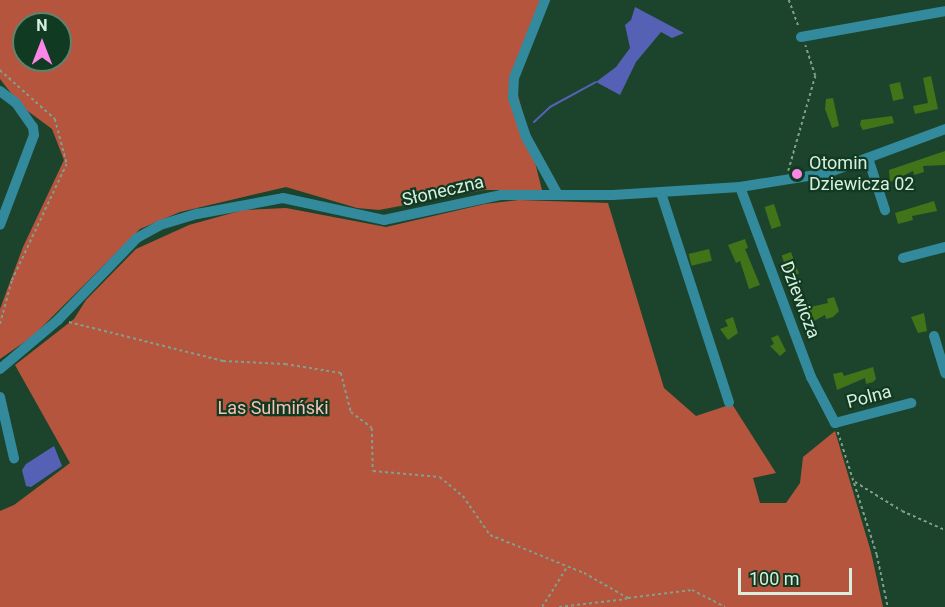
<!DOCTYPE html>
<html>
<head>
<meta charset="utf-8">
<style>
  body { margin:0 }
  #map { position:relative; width:945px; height:607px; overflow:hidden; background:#1c442c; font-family:Roboto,sans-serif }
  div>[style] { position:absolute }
  .forest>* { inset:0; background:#b5553e }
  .water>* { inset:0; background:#5561b4 }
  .stream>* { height:2px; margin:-1px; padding:0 1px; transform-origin:1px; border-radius:1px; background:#5561b4 }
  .building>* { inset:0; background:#417319; transform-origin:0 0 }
  .path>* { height:1.5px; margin-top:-0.75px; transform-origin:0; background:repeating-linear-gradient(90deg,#819f8b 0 3px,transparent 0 6px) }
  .minor>* { height:10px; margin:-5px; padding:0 5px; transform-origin:5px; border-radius:5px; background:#338a9d }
  .dots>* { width:16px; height:16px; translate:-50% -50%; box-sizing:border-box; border:3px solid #113a22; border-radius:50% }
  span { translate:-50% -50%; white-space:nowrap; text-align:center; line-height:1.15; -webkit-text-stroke:4.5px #113a22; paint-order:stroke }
  .poi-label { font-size:18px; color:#d8eede }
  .left { translate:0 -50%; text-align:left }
  .street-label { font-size:18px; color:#d8eede }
  .park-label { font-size:18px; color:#f7c1b4 }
  .north { position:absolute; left:12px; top:12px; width:60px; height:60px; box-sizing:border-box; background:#113a22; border:2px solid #61826d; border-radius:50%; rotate:0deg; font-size:16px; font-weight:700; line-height:24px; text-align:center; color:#d8eede }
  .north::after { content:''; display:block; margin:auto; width:21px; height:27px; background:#fb86e5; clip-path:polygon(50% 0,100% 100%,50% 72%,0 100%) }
  .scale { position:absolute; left:738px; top:568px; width:114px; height:27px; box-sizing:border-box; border:3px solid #d8eede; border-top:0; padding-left:8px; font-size:18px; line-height:21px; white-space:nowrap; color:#d8eede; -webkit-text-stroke:4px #113a22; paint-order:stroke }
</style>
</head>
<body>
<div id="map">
  <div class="forest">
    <i style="clip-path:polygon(evenodd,0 0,542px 0,513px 75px,542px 190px,484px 190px,379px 210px,357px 208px,286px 187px,180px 212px,140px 229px,33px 336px,0 359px,0 309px,23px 247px,64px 160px,52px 129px,21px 106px,0 79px,0 0,24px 24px,60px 24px,60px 60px,24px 60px,24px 24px)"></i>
    <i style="clip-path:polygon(519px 200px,608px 203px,664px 388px,696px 416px,732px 404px,776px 473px,753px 478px,760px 503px,786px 503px,800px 483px,803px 457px,835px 431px,871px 552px,883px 607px,0 607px,0 511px,14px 505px,70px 463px,15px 365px,74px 319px,86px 300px,136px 249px,189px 225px,243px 210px,286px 208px,386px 227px,485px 204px)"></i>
  </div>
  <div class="water">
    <i style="clip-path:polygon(635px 7px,684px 33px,672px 38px,661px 32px,636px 62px,620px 95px,596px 82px,616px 67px,630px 48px,625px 25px,631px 20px)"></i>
    <i style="clip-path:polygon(54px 446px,62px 466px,31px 487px,26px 486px,22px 470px,26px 464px)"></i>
  </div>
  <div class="stream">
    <i style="left:534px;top:122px;width:22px;rotate:-43deg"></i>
    <i style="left:550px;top:107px;width:52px;rotate:-28.5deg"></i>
  </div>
  <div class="building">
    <i style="clip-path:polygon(931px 76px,938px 109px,915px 114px,913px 106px,928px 103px,923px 78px)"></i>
    <i style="left:900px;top:82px;width:17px;height:11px;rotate:77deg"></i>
    <i style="clip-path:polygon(833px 98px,839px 126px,832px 128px,825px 109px,826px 99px)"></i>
    <i style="clip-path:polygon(892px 116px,894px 123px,863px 130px,860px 125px,861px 120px)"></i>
    <i style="clip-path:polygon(945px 151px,945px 165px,923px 166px,924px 172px,914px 175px,913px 171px,890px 182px,889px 170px)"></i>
    <i style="clip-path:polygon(934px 201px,937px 211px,912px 216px,913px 220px,898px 224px,895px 213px)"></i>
    <i style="left:774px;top:204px;width:23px;height:10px;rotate:72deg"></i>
    <i style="clip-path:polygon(745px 239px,748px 248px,745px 249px,760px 285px,749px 289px,740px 261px,736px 263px,728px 245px)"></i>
    <i style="left:709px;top:249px;width:12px;height:21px;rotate:76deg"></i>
    <i style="left:791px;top:252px;width:23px;height:10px;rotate:70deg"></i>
    <i style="clip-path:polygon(834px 297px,839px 311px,833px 317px,826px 319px,825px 315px,805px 326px,799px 306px,808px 302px,810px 307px,828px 303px,827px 299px)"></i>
    <i style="clip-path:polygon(924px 313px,927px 331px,918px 333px,911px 317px)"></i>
    <i style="clip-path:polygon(733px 317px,738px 333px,728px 340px,720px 329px,728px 326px,725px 320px)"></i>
    <i style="clip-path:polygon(778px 335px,786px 351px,780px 356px,770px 346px,774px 344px,771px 338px)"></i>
    <i style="clip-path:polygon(873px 367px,876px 379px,873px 382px,866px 384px,865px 378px,837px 390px,833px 374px,842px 372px,844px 376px)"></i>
  </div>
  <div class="path">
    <i style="left:789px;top:0;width:29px;rotate:70deg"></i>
    <i style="left:0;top:70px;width:74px;rotate:41.7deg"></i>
    <i style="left:55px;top:119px;width:47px;rotate:75.1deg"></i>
    <i style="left:67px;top:164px;width:129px;rotate:115.2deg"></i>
    <i style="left:12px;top:281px;width:46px;rotate:105.3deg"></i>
    <i style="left:788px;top:171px;width:99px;rotate:-74.1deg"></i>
    <i style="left:815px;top:76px;width:32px;rotate:-108deg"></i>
    <i style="left:69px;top:322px;width:159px;rotate:14.2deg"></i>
    <i style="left:223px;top:361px;width:62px;rotate:2.8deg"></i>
    <i style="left:285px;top:364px;width:57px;rotate:9.1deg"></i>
    <i style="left:341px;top:373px;width:40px;rotate:75.6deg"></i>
    <i style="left:351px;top:412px;width:26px;rotate:37deg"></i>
    <i style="left:372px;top:428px;width:43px;rotate:88.7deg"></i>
    <i style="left:373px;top:471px;width:67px;rotate:5.1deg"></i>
    <i style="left:440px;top:477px;width:30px;rotate:40deg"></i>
    <i style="left:463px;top:496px;width:47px;rotate:55.3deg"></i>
    <i style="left:490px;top:535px;width:101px;rotate:22deg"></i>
    <i style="left:584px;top:573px;width:51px;rotate:29.6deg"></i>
    <i style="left:628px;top:598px;width:64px;rotate:-7.1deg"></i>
    <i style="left:692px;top:590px;width:37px;rotate:27deg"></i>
    <i style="left:838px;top:432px;width:129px;rotate:72.4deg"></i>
    <i style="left:877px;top:555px;width:53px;rotate:78.1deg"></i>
    <i style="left:855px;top:482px;width:55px;rotate:31.7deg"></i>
    <i style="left:902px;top:511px;width:47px;rotate:23.8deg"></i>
    <i style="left:542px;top:607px;width:47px;rotate:-58deg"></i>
    <i style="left:559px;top:607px;width:68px;rotate:-6.7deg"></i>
  </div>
  <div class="minor">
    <i style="left:545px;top:0;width:84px;rotate:111.7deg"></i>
    <i style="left:514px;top:78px;width:20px;rotate:93deg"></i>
    <i style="left:513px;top:98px;width:41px;rotate:71.6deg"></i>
    <i style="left:526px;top:137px;width:66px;rotate:61.1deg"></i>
    <i style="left:801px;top:37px;width:146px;rotate:-10.2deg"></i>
    <i style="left:0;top:91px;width:20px;rotate:37deg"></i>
    <i style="left:16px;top:103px;width:29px;rotate:55deg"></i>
    <i style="left:33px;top:127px;width:8px;rotate:83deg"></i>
    <i style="left:34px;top:135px;width:96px;rotate:110.7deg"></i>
    <i style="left:868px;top:158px;width:55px;rotate:71.9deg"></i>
    <i style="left:740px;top:187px;width:203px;rotate:69.5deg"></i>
    <i style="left:811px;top:377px;width:52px;rotate:62.4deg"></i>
    <i style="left:835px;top:423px;width:79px;rotate:-14.7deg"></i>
    <i style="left:661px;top:193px;width:220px;rotate:72deg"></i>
    <i style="left:903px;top:258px;width:43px;rotate:-14.7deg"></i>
    <i style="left:934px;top:336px;width:39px;rotate:73deg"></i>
    <i style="left:0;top:369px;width:76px;rotate:-40.2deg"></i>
    <i style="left:58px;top:320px;width:114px;rotate:-46.1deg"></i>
    <i style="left:137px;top:238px;width:26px;rotate:-29deg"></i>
    <i style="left:160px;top:225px;width:39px;rotate:-17deg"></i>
    <i style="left:197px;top:214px;width:87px;rotate:-10.5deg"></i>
    <i style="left:283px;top:198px;width:103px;rotate:12.3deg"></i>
    <i style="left:384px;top:220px;width:120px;rotate:-12.1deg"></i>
    <i style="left:501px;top:195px;width:112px"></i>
    <i style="left:613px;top:195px;width:127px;rotate:-3.6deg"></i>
    <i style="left:740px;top:187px;width:88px;rotate:-9.1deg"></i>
    <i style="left:827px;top:173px;width:126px;rotate:-20.4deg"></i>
    <i style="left:0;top:397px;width:63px;rotate:77.1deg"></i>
  </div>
  <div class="dots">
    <i style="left:797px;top:174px;background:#fb86e5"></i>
  </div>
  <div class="poi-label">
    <span class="left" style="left:809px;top:174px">Otomin<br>Dziewicza 02</span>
  </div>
  <div class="street-label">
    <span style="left:443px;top:191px;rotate:-13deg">Słoneczna</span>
    <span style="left:800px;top:300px;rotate:69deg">Dziewicza</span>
    <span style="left:869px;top:397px;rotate:-15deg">Polna</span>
  </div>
  <div class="park-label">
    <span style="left:273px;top:408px">Las Sulmiński</span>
  </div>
  <div class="north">N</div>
  <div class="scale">100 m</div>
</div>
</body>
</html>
